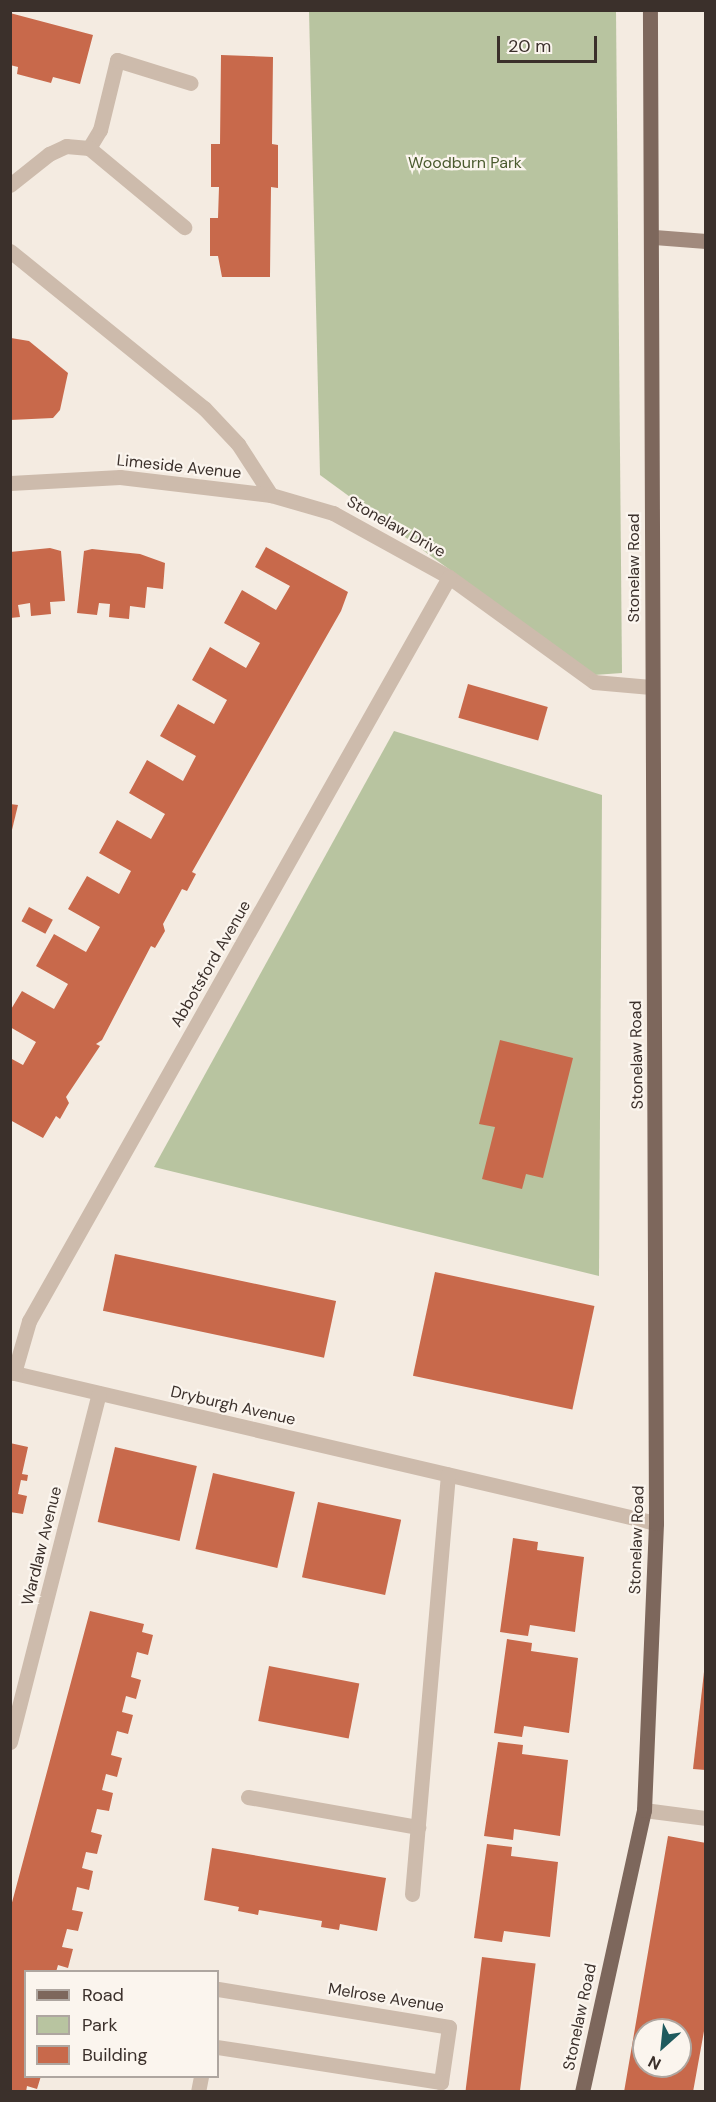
<!DOCTYPE html>
<html>
<head>
<meta charset="utf-8">
<style>
  body { margin:0 }
  #map { position:relative; width:716px; height:2102px; overflow:hidden; background:#f4ebe1; font-family:"DM Sans",sans-serif }
  div>[style] { position:absolute }
  .green>* { inset:0; background:#b8c4a0 }
  .building>* { inset:0; background:#c8694b; transform-origin:0 0 }
  .street>* { height:15px; margin:-7.5px; padding:0 7.5px; transform-origin:7.5px; border-radius:7.5px; background:#cdbbac }
  .secondary>* { height:15px; margin:-7.5px; padding:0 7.5px; transform-origin:7.5px; border-radius:7.5px; background:#a18a7d }
  .primary>* { height:15px; margin:-7.5px; padding:0 7.5px; transform-origin:7.5px; border-radius:7.5px; background:#7d675c }
  span { translate:-50% -50%; white-space:nowrap; text-align:center; line-height:1.15; -webkit-text-stroke:4.5px #fbf5ee; paint-order:stroke }
  .park-label { font-size:16px; color:#4a5a2e }
  .street-label { font-size:16px; color:#3b302b }
  .frame { position:absolute; inset:0; border:12px solid #3b302b; pointer-events:none }
  .legend { position:absolute; left:24px; top:1970px; width:195px; height:108px; box-sizing:border-box; background:#fbf5ee; border:2px solid #aea6a0; margin:0; padding:8px 10px; list-style:none; font-size:18px; color:#3b302b }
  .legend li { display:flex; align-items:center; gap:12px; height:30px }
  .legend b { width:30px; border:2px solid #aea6a0 }
  .north { position:absolute; left:632px; top:2018px; width:60px; height:60px; box-sizing:border-box; background:#fbf5ee; border:2px solid #aea6a0; border-radius:50%; rotate:207deg; font-size:16px; font-weight:700; line-height:24px; text-align:center; color:#3b302b }
  .north::after { content:''; display:block; margin:auto; width:21px; height:27px; background:#1f5a5e; clip-path:polygon(50% 0,100% 100%,50% 72%,0 100%) }
  .scale { position:absolute; left:497px; top:36px; width:100px; height:27px; box-sizing:border-box; border:3px solid #3b302b; border-top:0; padding-left:8px; font-size:18px; line-height:21px; white-space:nowrap; color:#3b302b; -webkit-text-stroke:4px #fbf5ee; paint-order:stroke }
</style>
</head>
<body>
<div id="map">
  <div class="green">
    <i style="clip-path:polygon(309px 11px,616px 11px,622px 673px,594px 675px,320px 475px)"></i>
    <i style="clip-path:polygon(394px 731px,602px 795px,599px 1276px,154px 1167px)"></i>
  </div>
  <div class="building">
    <i style="clip-path:polygon(10px 13px,93px 35px,80px 84px,53px 77px,51px 83px,17px 74px,18px 67px,10px 65px)"></i>
    <i style="clip-path:polygon(221px 55px,273px 57px,272px 144px,278px 145px,278px 188px,271px 187px,270px 277px,222px 277px,218px 256px,210px 256px,210px 218px,218px 218px,219px 187px,211px 187px,211px 144px,220px 144px)"></i>
    <i style="clip-path:polygon(11px 338px,29px 341px,68px 373px,60px 410px,53px 418px,10px 420px)"></i>
    <i style="clip-path:polygon(266px 547px,348px 592px,341px 611px,192px 872px,196px 874px,187px 891px,182px 889px,163px 924px,165px 931px,155px 948px,151px 946px,102px 1040px,96px 1044px,100px 1046px,66px 1097px,69px 1103px,60px 1119px,56px 1116px,43px 1138px,10px 1120px,10px 1058px,23px 1065px,36px 1042px,10px 1027px,10px 1011px,22px 991px,54px 1009px,68px 984px,36px 966px,54px 934px,86px 952px,100px 927px,68px 909px,87px 876px,119px 894px,131px 871px,99px 853px,117px 820px,151px 839px,165px 814px,129px 793px,147px 760px,183px 781px,196px 756px,160px 736px,178px 704px,214px 724px,227px 700px,192px 680px,210px 647px,246px 668px,260px 643px,224px 623px,242px 590px,276px 610px,290px 586px,255px 567px)"></i>
    <i style="clip-path:polygon(50px 548px,61px 551px,65px 601px,50px 602px,51px 614px,31px 616px,30px 603px,18px 605px,20px 617px,10px 618px,10px 552px)"></i>
    <i style="clip-path:polygon(92px 549px,140px 554px,165px 563px,163px 589px,147px 587px,145px 608px,130px 606px,129px 619px,109px 617px,110px 604px,99px 603px,97px 615px,77px 613px,84px 551px)"></i>
    <i style="left:468px;top:684px;width:83px;height:35px;rotate:16deg"></i>
    <i style="clip-path:polygon(10px 804px,18px 805px,11px 834px,10px 834px)"></i>
    <i style="left:29px;top:907px;width:27px;height:16px;rotate:28deg"></i>
    <i style="clip-path:polygon(500px 1040px,573px 1058px,543px 1178px,526px 1174px,522px 1189px,482px 1179px,495px 1127px,479px 1124px)"></i>
    <i style="left:115px;top:1254px;width:226px;height:58px;rotate:12deg"></i>
    <i style="left:435px;top:1272px;width:163px;height:106px;rotate:12deg"></i>
    <i style="clip-path:polygon(10px 1443px,28px 1447px,22px 1474px,28px 1475px,27px 1481px,21px 1480px,18px 1494px,27px 1496px,23px 1514px,10px 1512px)"></i>
    <i style="left:115px;top:1447px;width:84px;height:77px;rotate:13deg"></i>
    <i style="left:213px;top:1473px;width:84px;height:78px;rotate:13deg"></i>
    <i style="left:318px;top:1502px;width:85px;height:77px;rotate:12deg"></i>
    <i style="clip-path:polygon(513px 1538px,538px 1542px,537px 1550px,584px 1557px,575px 1632px,530px 1625px,528px 1636px,500px 1632px)"></i>
    <i style="clip-path:polygon(90px 1611px,144px 1624px,142px 1632px,153px 1635px,148px 1655px,137px 1652px,131px 1677px,141px 1680px,136px 1699px,126px 1696px,122px 1712px,133px 1715px,128px 1734px,117px 1731px,111px 1755px,122px 1758px,117px 1777px,106px 1774px,102px 1790px,113px 1793px,109px 1811px,97px 1809px,91px 1832px,102px 1835px,97px 1854px,86px 1852px,82px 1868px,93px 1871px,89px 1890px,77px 1887px,72px 1910px,83px 1912px,78px 1931px,67px 1929px,62px 1947px,73px 1949px,68px 1968px,58px 1965px,56px 1972px,26px 1972px,26px 2076px,41px 2076px,37px 2089px,27px 2086px,26px 2092px,10px 2092px,10px 1910px)"></i>
    <i style="clip-path:polygon(507px 1639px,532px 1643px,531px 1651px,578px 1658px,569px 1733px,524px 1726px,522px 1737px,494px 1733px)"></i>
    <i style="left:269px;top:1666px;width:92px;height:56px;rotate:11deg"></i>
    <i style="clip-path:polygon(704px 1672px,706px 1672px,706px 1770px,693px 1769px)"></i>
    <i style="clip-path:polygon(498px 1742px,523px 1745px,522px 1754px,568px 1760px,560px 1836px,514px 1829px,513px 1840px,484px 1836px)"></i>
    <i style="clip-path:polygon(evenodd,668px 1836px,706px 1843px,706px 2020px,693px 2092px,624px 2092px,668px 1836px,644px 2030px,680px 2030px,680px 2066px,644px 2066px,644px 2030px)"></i>
    <i style="clip-path:polygon(487px 1844px,512px 1847px,511px 1856px,558px 1862px,550px 1937px,504px 1931px,502px 1942px,474px 1938px)"></i>
    <i style="clip-path:polygon(212px 1848px,386px 1878px,377px 1931px,340px 1924px,339px 1930px,321px 1927px,322px 1921px,259px 1910px,258px 1915px,238px 1911px,239px 1907px,204px 1900px)"></i>
    <i style="left:482px;top:1957px;width:54px;height:136px;rotate:7deg"></i>
  </div>
  <div class="street">
    <i style="left:89px;top:148px;width:21px;rotate:-59deg"></i>
    <i style="left:100px;top:130px;width:72px;rotate:-76.3deg"></i>
    <i style="left:117px;top:60px;width:77px;rotate:17.3deg"></i>
    <i style="left:10px;top:185px;width:50px;rotate:-38.5deg"></i>
    <i style="left:49px;top:154px;width:19px;rotate:-25deg"></i>
    <i style="left:66px;top:146px;width:23px;rotate:5deg"></i>
    <i style="left:89px;top:148px;width:124px;rotate:39.7deg"></i>
    <i style="left:10px;top:251px;width:250px;rotate:39deg"></i>
    <i style="left:204px;top:408px;width:50px;rotate:46.6deg"></i>
    <i style="left:238px;top:444px;width:61px;rotate:57.1deg"></i>
    <i style="left:10px;top:483px;width:110px;rotate:-3.1deg"></i>
    <i style="left:120px;top:477px;width:152px;rotate:6.8deg"></i>
    <i style="left:271px;top:495px;width:65px;rotate:16.2deg"></i>
    <i style="left:333px;top:513px;width:132px;rotate:28.9deg"></i>
    <i style="left:449px;top:577px;width:179px;rotate:35.9deg"></i>
    <i style="left:594px;top:682px;width:57px;rotate:5deg"></i>
    <i style="left:10px;top:1372px;width:663px;rotate:13.16deg"></i>
    <i style="left:14px;top:1373px;width:54px;rotate:-73.9deg"></i>
    <i style="left:29px;top:1321px;width:854px;rotate:-60.55deg"></i>
    <i style="left:10px;top:1742px;width:360px;rotate:-75.7deg"></i>
    <i style="left:248px;top:1797px;width:173px;rotate:10deg"></i>
    <i style="left:644px;top:1810px;width:63px;rotate:7.4deg"></i>
    <i style="left:412px;top:1894px;width:421px;rotate:-85.1deg"></i>
    <i style="left:218px;top:1989px;width:234px;rotate:9.3deg"></i>
    <i style="left:449px;top:2027px;width:56px;rotate:98.3deg"></i>
    <i style="left:441px;top:2082px;width:226px;rotate:-171.1deg"></i>
    <i style="left:198px;top:2092px;width:16px;rotate:-79deg"></i>
  </div>
  <div class="secondary">
    <i style="left:654px;top:237px;width:52px;rotate:4.4deg"></i>
  </div>
  <div class="primary">
    <i style="left:582px;top:2092px;width:289px;rotate:-77.6deg"></i>
    <i style="left:644px;top:1810px;width:287px;rotate:-87.6deg"></i>
    <i style="left:656px;top:1523px;width:1513px;rotate:-90.23deg"></i>
  </div>
  <div class="park-label">
    <span style="left:465px;top:163px">Woodburn Park</span>
  </div>
  <div class="street-label">
    <span style="left:179px;top:467px;rotate:6deg">Limeside Avenue</span>
    <span style="left:396px;top:527px;rotate:29deg">Stonelaw Drive</span>
    <span style="left:634px;top:568px;rotate:-90deg">Stonelaw Road</span>
    <span style="left:211px;top:964px;rotate:-60deg">Abbotsford Avenue</span>
    <span style="left:637px;top:1055px;rotate:-91deg">Stonelaw Road</span>
    <span style="left:233px;top:1406px;rotate:13deg">Dryburgh Avenue</span>
    <span style="left:637px;top:1540px;rotate:-88deg">Stonelaw Road</span>
    <span style="left:42px;top:1546px;rotate:-76deg">Wardlaw Avenue</span>
    <span style="left:386px;top:1998px;rotate:9deg">Melrose Avenue</span>
    <span style="left:580px;top:2017px;rotate:-78deg">Stonelaw Road</span>
  </div>
  <div class="frame"></div>
  <ul class="legend">
  <li><b style="height:8px;background:#7d675c"></b>Road</li>
  <li><b style="height:16px;background:#b8c4a0"></b>Park</li>
  <li><b style="height:16px;background:#c8694b"></b>Building</li>
  </ul>
  <div class="north">N</div>
  <div class="scale">20 m</div>
</div>
</body>
</html>
